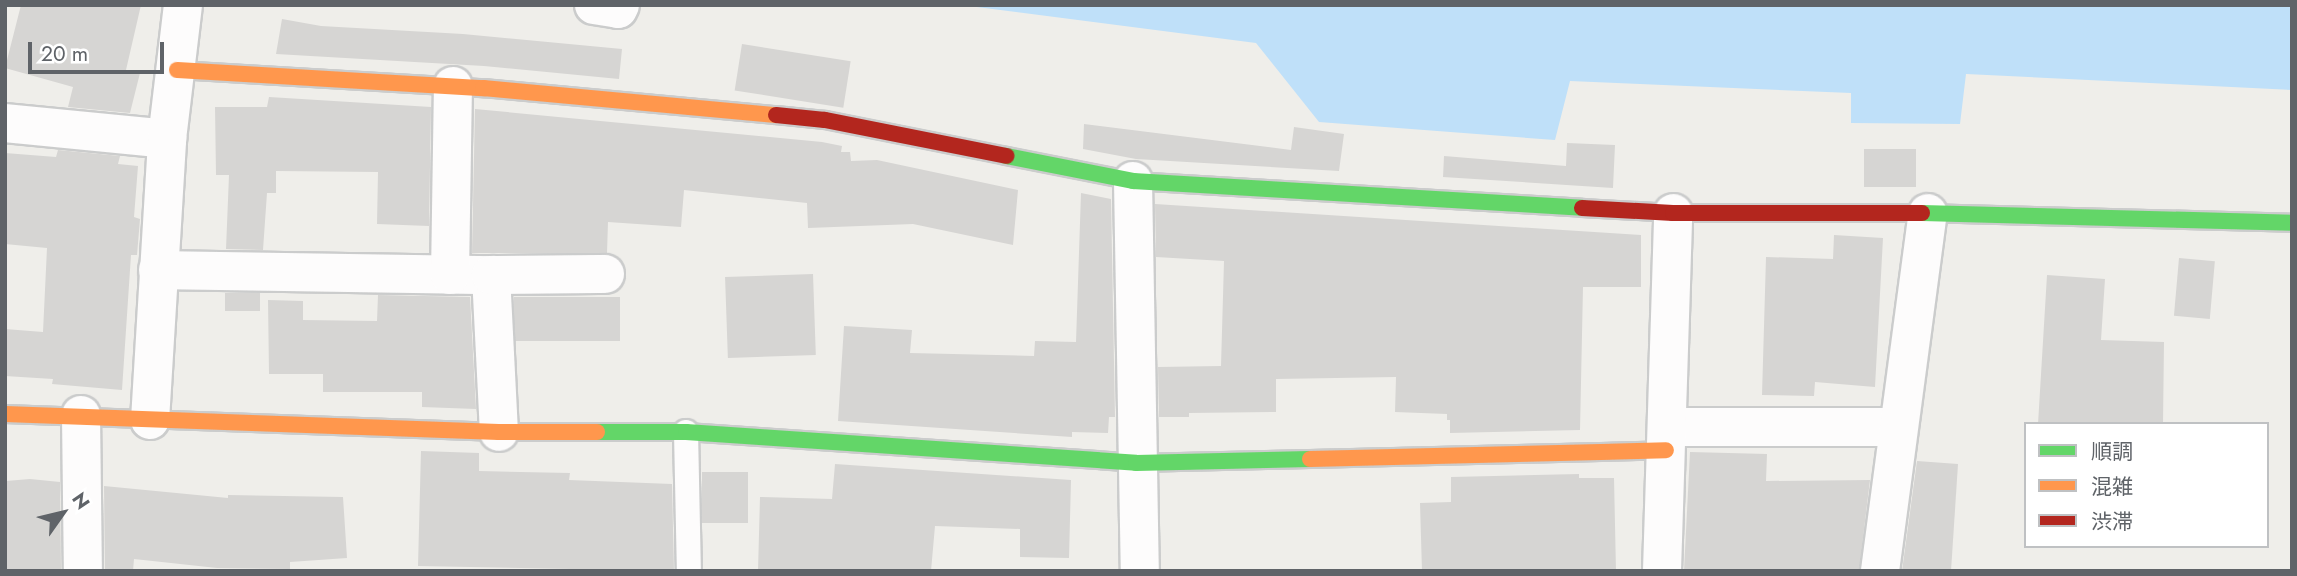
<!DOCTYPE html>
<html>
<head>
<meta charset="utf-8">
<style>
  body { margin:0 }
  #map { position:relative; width:2297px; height:576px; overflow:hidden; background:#efeeea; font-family:Jost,"Noto Sans JP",sans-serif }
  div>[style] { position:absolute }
  .water>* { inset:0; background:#bfe0f9 }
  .building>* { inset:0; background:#d6d5d3; transform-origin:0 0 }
  .roads { filter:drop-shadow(2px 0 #cbcccc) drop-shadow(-2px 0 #cbcccc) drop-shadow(0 2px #cbcccc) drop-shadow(0 -2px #cbcccc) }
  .lane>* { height:24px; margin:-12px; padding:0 12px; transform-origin:12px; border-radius:12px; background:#fdfcfc }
  .street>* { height:38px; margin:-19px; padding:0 19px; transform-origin:19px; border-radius:19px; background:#fdfcfc }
  .fast>* { height:16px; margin:-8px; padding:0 8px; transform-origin:8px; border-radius:8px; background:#63d668 }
  .slow>* { height:16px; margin:-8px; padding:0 8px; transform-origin:8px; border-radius:8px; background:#ff974d }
  .jam>* { height:16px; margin:-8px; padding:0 8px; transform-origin:8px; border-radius:8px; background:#b3261e }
  span { translate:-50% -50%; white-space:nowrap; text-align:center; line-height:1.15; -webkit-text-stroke:7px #fff; paint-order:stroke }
  .frame { position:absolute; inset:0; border:7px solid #5f6368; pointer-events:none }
  .legend { position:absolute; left:2024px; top:422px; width:245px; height:126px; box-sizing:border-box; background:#fff; border:2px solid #bfc1c3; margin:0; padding:9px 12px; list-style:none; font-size:21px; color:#5f6368 }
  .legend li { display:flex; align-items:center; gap:14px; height:35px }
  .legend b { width:35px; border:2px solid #bfc1c3 }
  .north { position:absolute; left:28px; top:478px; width:70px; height:70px; -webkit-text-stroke:5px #fff; paint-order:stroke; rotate:56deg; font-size:19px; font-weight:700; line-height:28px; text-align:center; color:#5f6368 }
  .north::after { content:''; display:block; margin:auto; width:24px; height:32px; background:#5f6368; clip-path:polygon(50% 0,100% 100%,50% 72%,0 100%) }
  .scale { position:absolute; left:28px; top:42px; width:136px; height:32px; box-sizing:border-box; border:4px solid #5f6368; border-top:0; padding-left:9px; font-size:21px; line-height:24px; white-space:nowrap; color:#5f6368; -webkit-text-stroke:5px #fff; paint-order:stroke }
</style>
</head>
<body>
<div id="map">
  <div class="water">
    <i style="clip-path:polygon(961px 5px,2292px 5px,2292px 90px,1966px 74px,1960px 124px,1851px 123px,1851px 93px,1570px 81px,1555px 140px,1319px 122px,1256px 43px)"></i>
  </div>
  <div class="building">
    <i style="clip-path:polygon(21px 5px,141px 5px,126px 70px,140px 73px,130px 113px,68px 107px,73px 87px,5px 68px)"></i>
    <i style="clip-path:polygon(282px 19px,321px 26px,463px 34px,622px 49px,619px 79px,484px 66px,276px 54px)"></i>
    <i style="left:742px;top:44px;width:110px;height:47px;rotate:9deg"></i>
    <i style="clip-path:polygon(269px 97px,431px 107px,429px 226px,377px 224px,378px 172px,276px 171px,276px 193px,267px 193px,263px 250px,226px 249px,229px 175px,216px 175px,215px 107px,267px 107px)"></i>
    <i style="clip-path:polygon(475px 109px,822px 142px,842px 146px,841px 152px,850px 152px,851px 161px,877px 160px,1018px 190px,1013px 245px,913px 224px,808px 228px,807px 203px,684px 190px,681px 227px,608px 222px,607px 253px,472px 253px)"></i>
    <i style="clip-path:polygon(1084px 124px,1291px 150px,1294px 127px,1344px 134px,1339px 171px,1136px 159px,1083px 149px)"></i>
    <i style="clip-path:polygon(1567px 143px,1615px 145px,1613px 188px,1443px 177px,1444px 156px,1566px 166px)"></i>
    <i style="left:1864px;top:149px;width:52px;height:38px"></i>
    <i style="clip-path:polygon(58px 150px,120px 156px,118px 164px,138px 166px,134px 217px,140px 219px,137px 255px,131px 255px,122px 390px,52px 384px,53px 379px,5px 376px,5px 329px,43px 332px,47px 248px,5px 244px,5px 153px,56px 157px)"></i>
    <i style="clip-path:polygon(1081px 193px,1111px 199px,1115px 417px,1109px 417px,1108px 433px,1072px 432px,1072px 437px,838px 421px,844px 326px,912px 330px,910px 353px,1034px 356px,1035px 341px,1076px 342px)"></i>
    <i style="clip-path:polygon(1155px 204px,1641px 235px,1641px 287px,1583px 287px,1580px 430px,1450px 433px,1450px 420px,1447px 420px,1447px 414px,1395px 412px,1396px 377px,1276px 379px,1276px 412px,1189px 413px,1189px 417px,1159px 417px,1158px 367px,1221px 366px,1224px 261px,1156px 257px)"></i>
    <i style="clip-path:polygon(1834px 235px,1883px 238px,1875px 387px,1815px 382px,1814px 396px,1762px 395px,1766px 257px,1833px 259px)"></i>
    <i style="left:2179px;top:258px;width:36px;height:58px;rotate:5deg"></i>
    <i style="left:813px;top:274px;width:81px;height:88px;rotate:88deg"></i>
    <i style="clip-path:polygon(2047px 275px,2105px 279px,2101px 340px,2164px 342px,2163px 424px,2038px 424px)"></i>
    <i style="left:225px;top:293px;width:35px;height:18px"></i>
    <i style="clip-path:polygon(378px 295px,470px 297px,476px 409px,422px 407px,422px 392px,323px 392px,323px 374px,269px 374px,268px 300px,303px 301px,303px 320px,377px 321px)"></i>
    <i style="left:514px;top:297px;width:106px;height:44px"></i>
    <i style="clip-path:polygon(421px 451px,479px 453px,479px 471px,570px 473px,569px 480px,672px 484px,674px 571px,418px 566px)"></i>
    <i style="clip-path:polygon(1690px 452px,1767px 454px,1766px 481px,1870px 480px,1859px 571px,1684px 571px)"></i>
    <i style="clip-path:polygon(1917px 461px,1958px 464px,1951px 571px,1902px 571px)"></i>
    <i style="clip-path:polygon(835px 464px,1071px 480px,1069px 558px,1020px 557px,1020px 529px,935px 526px,931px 571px,758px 571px,760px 497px,832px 499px)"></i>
    <i style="left:748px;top:472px;width:51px;height:46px;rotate:90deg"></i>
    <i style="clip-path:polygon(1579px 474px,1579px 478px,1614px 478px,1616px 571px,1422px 571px,1420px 503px,1451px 502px,1451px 477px)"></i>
    <i style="clip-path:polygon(30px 479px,60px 482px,61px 571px,5px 571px,6px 481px)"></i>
    <i style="clip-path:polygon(104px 486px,228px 498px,228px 495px,343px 497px,347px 558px,290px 562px,290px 569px,217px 568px,134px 559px,133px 571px,105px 571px)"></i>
  </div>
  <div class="roads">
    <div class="lane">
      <i style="left:686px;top:432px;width:139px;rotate:88.8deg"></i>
    </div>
    <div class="street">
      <i style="left:594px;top:5px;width:24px;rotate:9deg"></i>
      <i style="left:618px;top:9px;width:4px;rotate:-63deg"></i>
      <i style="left:5px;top:123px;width:163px;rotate:5.6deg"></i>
      <i style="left:1133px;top:181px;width:390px;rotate:89deg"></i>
      <i style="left:158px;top:270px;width:333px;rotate:0.9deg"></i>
      <i style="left:491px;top:275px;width:157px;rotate:87.1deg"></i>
      <i style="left:450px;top:275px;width:189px;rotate:-89.1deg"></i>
      <i style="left:491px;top:275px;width:114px;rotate:-0.5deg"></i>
      <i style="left:81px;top:415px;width:156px;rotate:89.3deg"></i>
      <i style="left:150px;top:420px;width:282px;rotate:-86.5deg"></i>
      <i style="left:167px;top:139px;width:135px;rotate:-83.2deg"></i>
      <i style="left:1668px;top:427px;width:230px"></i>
      <i style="left:1662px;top:571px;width:358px;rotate:-88.2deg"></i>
      <i style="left:1880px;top:571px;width:361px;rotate:-82.4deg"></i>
    </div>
    <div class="fast">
      <i style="left:1006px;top:156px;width:129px;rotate:11.1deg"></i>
      <i style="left:1133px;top:181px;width:450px;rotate:3.4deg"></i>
      <i style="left:1922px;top:213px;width:370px;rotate:1.5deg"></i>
      <i style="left:597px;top:432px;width:89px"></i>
      <i style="left:686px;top:432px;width:451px;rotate:3.9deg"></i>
      <i style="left:1136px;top:463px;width:174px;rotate:-1.3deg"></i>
    </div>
    <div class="slow">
      <i style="left:177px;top:70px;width:307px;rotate:3.4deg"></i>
      <i style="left:483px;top:88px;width:294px;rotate:5.3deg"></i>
      <i style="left:5px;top:414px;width:494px;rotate:2.1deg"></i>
      <i style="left:499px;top:432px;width:98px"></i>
      <i style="left:1310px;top:459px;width:356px;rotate:-1.4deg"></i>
    </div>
    <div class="jam">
      <i style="left:776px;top:115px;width:49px;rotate:5.8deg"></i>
      <i style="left:825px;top:120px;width:185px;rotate:11.2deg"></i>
      <i style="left:1582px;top:208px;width:91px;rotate:3.1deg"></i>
      <i style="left:1673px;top:213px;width:249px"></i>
    </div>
  </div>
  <div class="frame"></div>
  <ul class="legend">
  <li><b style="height:9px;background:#63d668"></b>順調</li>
  <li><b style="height:9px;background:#ff974d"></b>混雑</li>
  <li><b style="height:9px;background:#b3261e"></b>渋滞</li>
  </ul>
  <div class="north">N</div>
  <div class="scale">20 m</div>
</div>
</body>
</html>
